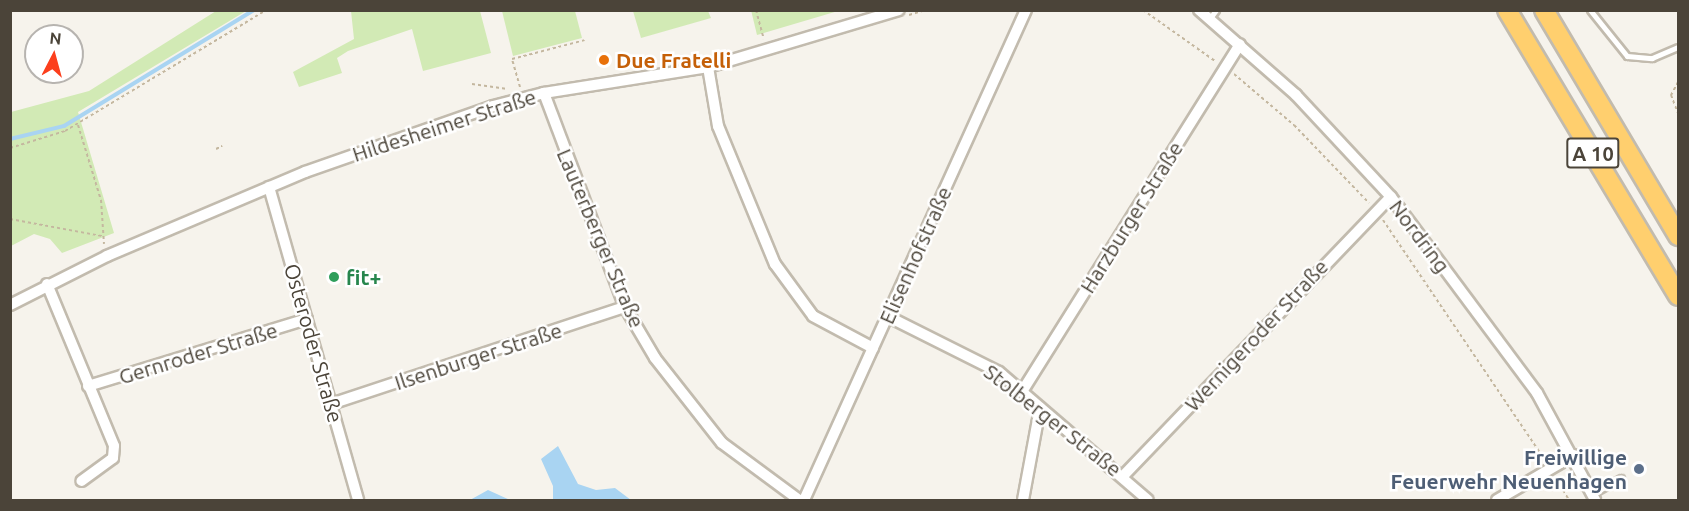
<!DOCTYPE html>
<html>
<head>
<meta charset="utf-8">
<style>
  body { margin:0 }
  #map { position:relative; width:1689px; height:511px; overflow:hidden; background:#f6f3ec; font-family:Ubuntu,sans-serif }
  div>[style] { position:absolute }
  .green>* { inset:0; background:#d2eab5 }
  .water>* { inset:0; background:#a9d4f2 }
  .stream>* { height:4px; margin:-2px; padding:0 2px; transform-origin:2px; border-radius:2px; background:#a9d4f2 }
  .path>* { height:2px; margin-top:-1px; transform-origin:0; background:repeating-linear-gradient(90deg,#c4b79f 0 3px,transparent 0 6px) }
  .roads { filter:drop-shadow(2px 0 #c2bbae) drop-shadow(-2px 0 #c2bbae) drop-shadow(0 2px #c2bbae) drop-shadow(0 -2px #c2bbae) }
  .lane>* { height:5px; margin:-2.5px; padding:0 2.5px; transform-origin:2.5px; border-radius:2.5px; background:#fff }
  .street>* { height:10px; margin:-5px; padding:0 5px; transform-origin:5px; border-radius:5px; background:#fff }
  .highway>* { height:18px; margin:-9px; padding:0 9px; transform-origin:9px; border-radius:9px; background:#ffcf6e }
  .dots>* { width:16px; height:16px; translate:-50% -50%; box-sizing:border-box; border:3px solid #fff; border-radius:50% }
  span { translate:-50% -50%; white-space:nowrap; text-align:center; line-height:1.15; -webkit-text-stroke:5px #fff; paint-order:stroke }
  .shield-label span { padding:2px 4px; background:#fff; border:2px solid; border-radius:4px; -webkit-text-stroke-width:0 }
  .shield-label { font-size:20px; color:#4b4439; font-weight:700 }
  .food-label { font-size:21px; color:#c56008; font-weight:700 }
  .left { translate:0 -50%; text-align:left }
  .street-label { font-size:21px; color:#4b4439 }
  .leisure-label { font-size:21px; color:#27864d; font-weight:700 }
  .service-label { font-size:21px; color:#4e5e75; font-weight:700 }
  .right { translate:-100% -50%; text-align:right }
  .frame { position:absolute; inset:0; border:12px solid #4b4439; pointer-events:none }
  .north { position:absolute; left:24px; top:24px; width:60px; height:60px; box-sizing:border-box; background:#fff; border:2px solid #b7b4b0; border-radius:50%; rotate:6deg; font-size:16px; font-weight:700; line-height:24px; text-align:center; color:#4b4439 }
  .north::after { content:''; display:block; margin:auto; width:21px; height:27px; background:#fc3f1d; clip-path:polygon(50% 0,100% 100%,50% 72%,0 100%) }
</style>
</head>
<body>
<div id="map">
  <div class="green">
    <i style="clip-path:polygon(751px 10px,838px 10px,838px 11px,757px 35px)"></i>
    <i style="clip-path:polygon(216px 11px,246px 11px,78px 112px,114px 233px,62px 253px,50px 239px,34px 234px,11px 246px,11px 112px,89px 91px)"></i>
    <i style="clip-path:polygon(351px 11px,480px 11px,491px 53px,423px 71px,412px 29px,348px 51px,337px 58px,342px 73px,299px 87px,293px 72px,354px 39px)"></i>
    <i style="clip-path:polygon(502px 11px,575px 11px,582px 38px,513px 56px)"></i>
    <i style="clip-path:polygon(633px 11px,708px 11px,711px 18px,641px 38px)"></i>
  </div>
  <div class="water">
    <i style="clip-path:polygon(558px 446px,578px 484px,596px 490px,615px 488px,631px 500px,553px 500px,553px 486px,541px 459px)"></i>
    <i style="clip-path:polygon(488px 490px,510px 500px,470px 500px)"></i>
  </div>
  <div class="stream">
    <i style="left:10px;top:139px;width:56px;rotate:-13.5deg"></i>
    <i style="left:64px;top:126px;width:223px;rotate:-31.4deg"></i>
  </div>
  <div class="path">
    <i style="left:756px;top:10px;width:30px;rotate:75deg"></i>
    <i style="left:1143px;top:10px;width:88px;rotate:35.3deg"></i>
    <i style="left:909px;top:15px;width:17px;rotate:-17deg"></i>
    <i style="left:1234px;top:74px;width:79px;rotate:40.4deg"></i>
    <i style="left:1294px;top:125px;width:108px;rotate:46.1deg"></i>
    <i style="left:1678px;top:82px;width:15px;rotate:118deg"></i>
    <i style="left:1671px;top:95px;width:19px;rotate:69deg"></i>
    <i style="left:472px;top:84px;width:36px;rotate:8deg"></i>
    <i style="left:520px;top:87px;width:29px;rotate:-106deg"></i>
    <i style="left:512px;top:59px;width:75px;rotate:-14.6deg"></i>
    <i style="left:78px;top:125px;width:78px;rotate:73deg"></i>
    <i style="left:101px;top:200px;width:44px;rotate:86.1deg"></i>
    <i style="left:10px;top:148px;width:58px;rotate:-17.2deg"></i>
    <i style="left:65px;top:131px;width:235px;rotate:-31deg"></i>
    <i style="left:216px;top:149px;width:7px;rotate:-27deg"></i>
    <i style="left:10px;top:219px;width:94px;rotate:10.5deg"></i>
    <i style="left:1383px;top:220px;width:288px;rotate:56deg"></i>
    <i style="left:1557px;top:480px;width:23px;rotate:59deg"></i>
  </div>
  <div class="roads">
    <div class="lane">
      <i style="left:1590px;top:10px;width:59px;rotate:51.2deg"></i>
      <i style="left:1627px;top:56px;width:25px;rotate:5deg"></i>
      <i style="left:1652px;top:58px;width:28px;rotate:-23deg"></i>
      <i style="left:1210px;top:18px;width:10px;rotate:-53deg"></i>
      <i style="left:1592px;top:494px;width:33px;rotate:-29deg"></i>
    </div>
    <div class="street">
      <i style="left:1199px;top:10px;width:129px;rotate:41.2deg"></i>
      <i style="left:1296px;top:95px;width:139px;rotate:47deg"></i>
      <i style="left:1391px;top:197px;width:244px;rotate:53.3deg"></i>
      <i style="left:1537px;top:393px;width:122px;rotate:61.5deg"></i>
      <i style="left:708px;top:67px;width:60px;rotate:80.4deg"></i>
      <i style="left:718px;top:126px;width:149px;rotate:67.6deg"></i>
      <i style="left:775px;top:264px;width:64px;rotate:53.8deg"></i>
      <i style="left:813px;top:316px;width:68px;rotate:28.1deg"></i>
      <i style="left:544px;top:93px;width:229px;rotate:69.3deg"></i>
      <i style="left:625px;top:307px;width:59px;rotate:59.5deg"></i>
      <i style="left:655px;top:358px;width:108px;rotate:51.8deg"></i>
      <i style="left:722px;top:443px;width:96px;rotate:36.5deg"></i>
      <i style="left:269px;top:187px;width:325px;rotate:74.1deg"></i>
      <i style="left:47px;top:284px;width:175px;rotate:67.5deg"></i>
      <i style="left:114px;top:446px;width:12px;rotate:95deg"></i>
      <i style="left:113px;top:458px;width:39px;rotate:144deg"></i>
      <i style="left:10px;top:305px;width:109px;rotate:-26.8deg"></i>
      <i style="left:107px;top:256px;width:215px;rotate:-23deg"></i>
      <i style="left:305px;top:172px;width:199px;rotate:-19.3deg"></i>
      <i style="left:493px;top:106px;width:53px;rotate:-14.3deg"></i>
      <i style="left:544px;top:93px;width:166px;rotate:-9deg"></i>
      <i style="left:708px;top:67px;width:199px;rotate:-16.6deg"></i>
      <i style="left:887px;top:316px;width:125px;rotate:26.6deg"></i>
      <i style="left:999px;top:372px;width:196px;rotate:40.7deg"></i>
      <i style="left:88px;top:386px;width:229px;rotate:-17deg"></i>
      <i style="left:1023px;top:390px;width:408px;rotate:-57.9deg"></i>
      <i style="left:331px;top:404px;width:310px;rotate:-18.3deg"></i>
      <i style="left:1124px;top:475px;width:385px;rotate:-46.2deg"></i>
      <i style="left:804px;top:500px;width:538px;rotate:-65.63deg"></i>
      <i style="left:1023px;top:500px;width:94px;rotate:-79.5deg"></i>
      <i style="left:1497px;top:500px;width:89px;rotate:-30.3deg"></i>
    </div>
    <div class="highway">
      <i style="left:1507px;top:10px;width:333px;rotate:59.1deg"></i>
      <i style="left:1544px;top:10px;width:263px;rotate:59.3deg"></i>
    </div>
  </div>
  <div class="dots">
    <i style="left:604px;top:60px;background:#e8710a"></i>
    <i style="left:334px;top:277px;background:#2e9e5b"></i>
    <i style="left:1639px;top:469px;background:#5c6f8a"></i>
  </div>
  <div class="shield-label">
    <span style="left:1593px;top:153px">A 10</span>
  </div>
  <div class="food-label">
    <span class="left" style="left:616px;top:60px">Due Fratelli</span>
  </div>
  <div class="street-label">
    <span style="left:444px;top:125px;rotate:-18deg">Hildesheimer Straße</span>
    <span style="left:1131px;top:217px;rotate:-58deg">Harzburger Straße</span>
    <span style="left:1420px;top:236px;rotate:53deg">Nordring</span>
    <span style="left:601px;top:238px;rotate:67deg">Lauterberger Straße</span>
    <span style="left:915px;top:255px;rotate:-66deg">Elisenhofstraße</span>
    <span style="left:1256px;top:335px;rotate:-47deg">Wernigeroder Straße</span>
    <span style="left:314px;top:343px;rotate:74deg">Osteroder Straße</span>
    <span style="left:198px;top:353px;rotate:-17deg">Gernroder Straße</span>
    <span style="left:478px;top:356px;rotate:-18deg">Ilsenburger Straße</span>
    <span style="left:1053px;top:420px;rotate:38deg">Stolberger Straße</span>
  </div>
  <div class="leisure-label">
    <span class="left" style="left:346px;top:277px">fit+</span>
  </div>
  <div class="service-label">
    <span class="right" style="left:1627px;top:469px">Freiwillige<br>Feuerwehr Neuenhagen</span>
  </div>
  <div class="frame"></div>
  <div class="north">N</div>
</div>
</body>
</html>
